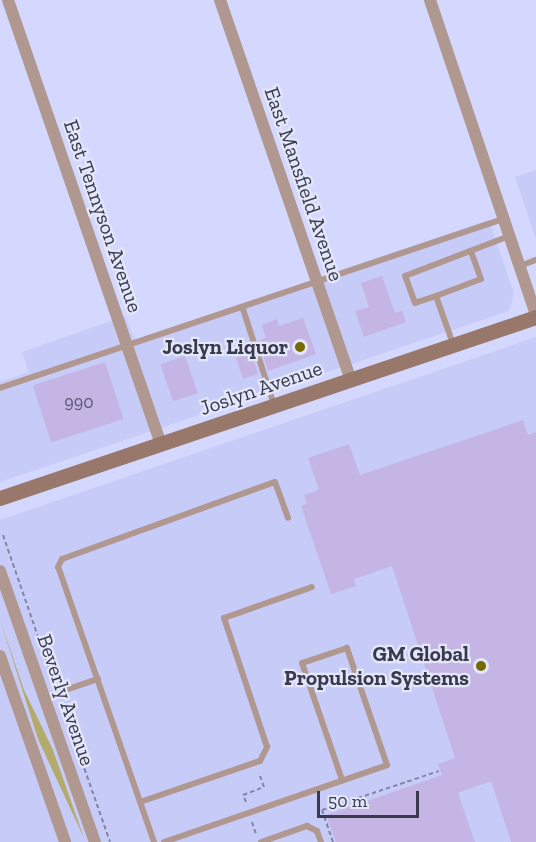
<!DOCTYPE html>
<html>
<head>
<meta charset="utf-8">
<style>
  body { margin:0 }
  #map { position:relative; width:536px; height:842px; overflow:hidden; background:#d4d8ff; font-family:"Zilla Slab",serif }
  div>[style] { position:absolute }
  .built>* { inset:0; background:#c7cbf8 }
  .green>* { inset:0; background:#b4aa6b }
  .building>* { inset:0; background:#c5b5e4; transform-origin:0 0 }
  .path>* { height:2px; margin-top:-1px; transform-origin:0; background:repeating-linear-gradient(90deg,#8385a2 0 4.5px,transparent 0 7.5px) }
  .service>* { height:6px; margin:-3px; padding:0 3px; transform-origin:3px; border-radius:3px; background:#b09890 }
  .minor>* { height:12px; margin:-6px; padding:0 6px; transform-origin:6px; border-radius:6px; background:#b09890 }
  .secondary>* { height:15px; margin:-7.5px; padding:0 7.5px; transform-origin:7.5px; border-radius:7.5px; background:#99786c }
  .dots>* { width:16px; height:16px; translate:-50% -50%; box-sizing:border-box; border:3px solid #e4e6fa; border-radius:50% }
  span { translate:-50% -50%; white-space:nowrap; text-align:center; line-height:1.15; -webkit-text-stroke:4.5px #e4e6fa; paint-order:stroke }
  .number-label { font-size:18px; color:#5c5974 }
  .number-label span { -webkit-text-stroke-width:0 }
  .street-label { font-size:21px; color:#393a4e }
  .poi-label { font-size:21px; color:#393a4e; font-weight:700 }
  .right { translate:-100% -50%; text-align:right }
  .scale { position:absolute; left:317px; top:791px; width:102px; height:27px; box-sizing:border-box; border:3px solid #393a4e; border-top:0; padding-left:8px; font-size:18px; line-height:21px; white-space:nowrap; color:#393a4e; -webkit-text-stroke:4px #e4e6fa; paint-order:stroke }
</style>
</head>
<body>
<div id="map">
  <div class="built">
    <i style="clip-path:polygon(536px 170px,536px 239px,515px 177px)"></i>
    <i style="clip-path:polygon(489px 220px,514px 293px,509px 311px,0 482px,0 382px,29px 372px,22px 352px,125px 316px,135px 340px)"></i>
    <i style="clip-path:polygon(536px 337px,536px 842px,0 842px,0 520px)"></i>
  </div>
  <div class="green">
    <i style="clip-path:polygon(0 620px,24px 690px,53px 750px,84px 838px,38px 739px)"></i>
  </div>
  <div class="building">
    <i style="clip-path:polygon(382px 276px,395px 313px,402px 311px,406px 322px,364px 337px,355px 311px,369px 307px,361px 283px)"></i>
    <i style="clip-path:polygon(303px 318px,316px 354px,268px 371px,259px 341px,266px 338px,262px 325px,277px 319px,279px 326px)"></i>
    <i style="left:251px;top:352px;width:23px;height:16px;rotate:72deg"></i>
    <i style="left:185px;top:356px;width:39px;height:26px;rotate:71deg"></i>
    <i style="left:105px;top:362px;width:60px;height:76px;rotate:72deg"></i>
    <i style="clip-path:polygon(523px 420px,528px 435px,536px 432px,536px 842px,511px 842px,491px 781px,458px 793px,475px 842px,336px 842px,326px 815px,442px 775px,438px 764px,455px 758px,392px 566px,354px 579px,356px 586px,331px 594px,301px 506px,307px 504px,304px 495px,319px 490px,308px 458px,349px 444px,360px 475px)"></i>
  </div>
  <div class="path">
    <i style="left:3px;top:535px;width:157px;rotate:71deg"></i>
    <i style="left:67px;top:719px;width:130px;rotate:70.7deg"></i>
    <i style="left:246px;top:802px;width:8px;rotate:-113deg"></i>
    <i style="left:243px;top:795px;width:22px;rotate:-21deg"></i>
    <i style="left:264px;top:787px;width:15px;rotate:-110deg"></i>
    <i style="left:252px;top:822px;width:13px;rotate:72deg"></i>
    <i style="left:333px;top:842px;width:34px;rotate:-109deg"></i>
    <i style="left:322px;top:810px;width:123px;rotate:-18.4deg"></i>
  </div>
  <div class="service">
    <i style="left:520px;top:266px;width:17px;rotate:-21deg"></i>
    <i style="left:436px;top:296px;width:48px;rotate:-20.7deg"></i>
    <i style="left:481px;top:279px;width:30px;rotate:-110deg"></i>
    <i style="left:243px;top:309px;width:101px;rotate:72.1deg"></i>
    <i style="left:453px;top:344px;width:51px;rotate:-109.5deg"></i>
    <i style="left:436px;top:296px;width:22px;rotate:162deg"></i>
    <i style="left:415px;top:303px;width:29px;rotate:-110deg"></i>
    <i style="left:405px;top:276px;width:111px;rotate:-21deg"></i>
    <i style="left:0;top:388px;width:531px;rotate:-18.57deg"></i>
    <i style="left:45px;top:697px;width:56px;rotate:-18.8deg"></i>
    <i style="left:140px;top:802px;width:127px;rotate:-18.9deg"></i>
    <i style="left:260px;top:761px;width:16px;rotate:-63deg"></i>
    <i style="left:267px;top:747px;width:136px;rotate:-108.4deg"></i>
    <i style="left:224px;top:618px;width:93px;rotate:-19.4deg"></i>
    <i style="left:154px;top:842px;width:291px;rotate:-109.2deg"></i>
    <i style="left:58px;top:567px;width:9px;rotate:-63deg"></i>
    <i style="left:62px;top:559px;width:226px;rotate:-19.9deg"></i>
    <i style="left:275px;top:482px;width:38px;rotate:70deg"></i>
    <i style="left:164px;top:842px;width:236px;rotate:-19deg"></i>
    <i style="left:387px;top:765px;width:124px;rotate:-108.9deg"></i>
    <i style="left:347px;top:648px;width:47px;rotate:161.6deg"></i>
    <i style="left:302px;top:663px;width:124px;rotate:71.1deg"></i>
    <i style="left:261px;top:842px;width:49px;rotate:-19.2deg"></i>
    <i style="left:307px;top:826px;width:11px;rotate:27deg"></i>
    <i style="left:317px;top:831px;width:12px;rotate:70deg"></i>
  </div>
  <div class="minor">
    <i style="left:8px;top:0;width:471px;rotate:71deg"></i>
    <i style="left:220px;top:0;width:402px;rotate:71deg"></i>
    <i style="left:430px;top:0;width:332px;rotate:71.4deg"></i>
    <i style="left:0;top:571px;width:287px;rotate:70.7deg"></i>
    <i style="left:0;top:656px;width:197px;rotate:70.7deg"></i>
  </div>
  <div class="secondary">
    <i style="left:0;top:498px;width:566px;rotate:-18.66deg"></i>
  </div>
  <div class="dots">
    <i style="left:300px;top:347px;background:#766900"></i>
    <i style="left:481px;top:666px;background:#766900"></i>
  </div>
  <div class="number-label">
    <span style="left:79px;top:402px">990</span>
  </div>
  <div class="street-label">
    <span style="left:304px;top:184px;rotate:71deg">East Mansfield Avenue</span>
    <span style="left:103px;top:216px;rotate:71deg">East Tennyson Avenue</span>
    <span style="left:261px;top:388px;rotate:-19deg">Joslyn Avenue</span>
    <span style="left:66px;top:700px;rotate:71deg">Beverly Avenue</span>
  </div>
  <div class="poi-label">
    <span class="right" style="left:288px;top:347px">Joslyn Liquor</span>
    <span class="right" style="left:469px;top:666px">GM Global<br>Propulsion Systems</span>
  </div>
  <div class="scale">50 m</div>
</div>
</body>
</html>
